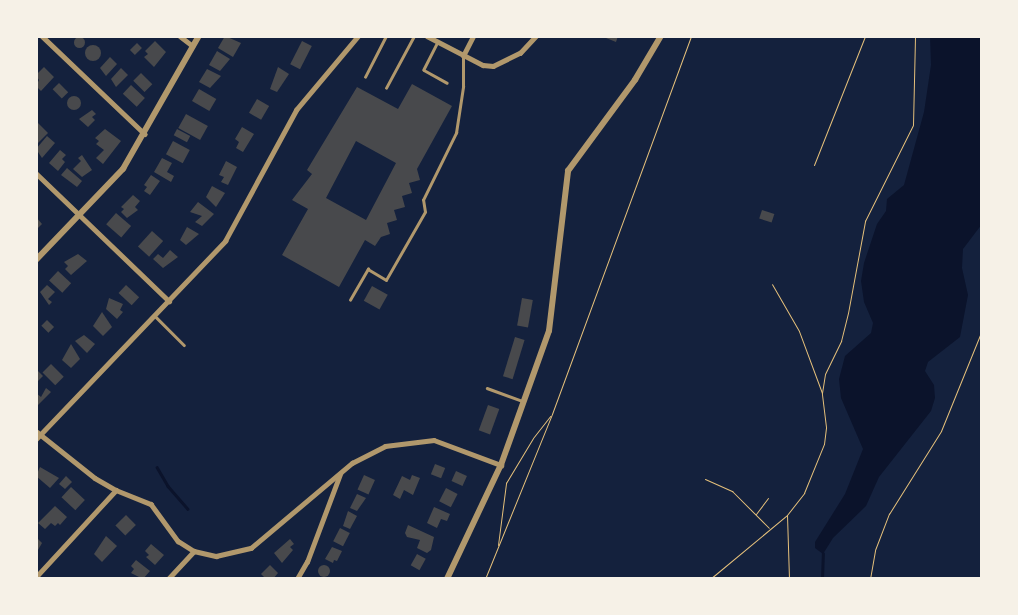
<!DOCTYPE html>
<html>
<head>
<meta charset="utf-8">
<style>
  body { margin:0 }
  #map { position:relative; width:1018px; height:615px; overflow:hidden; background:#14213d; font-family:"Fira Sans",sans-serif }
  div>[style] { position:absolute }
  .water>* { inset:0; background:#0b132b }
  .stream>* { height:2.5px; margin:-1.25px; padding:0 1.25px; transform-origin:1.25px; border-radius:1.25px; background:#0b132b }
  .building>* { inset:0; background:#48494c; transform-origin:0 0 }
  .round { border-radius:50% }
  .path>* { height:1px; margin:-0.5px; padding:0 0.5px; transform-origin:0.5px; border-radius:0.5px; background:#e5c07b }
  .service>* { height:2.5px; margin:-1.25px; padding:0 1.25px; transform-origin:1.25px; border-radius:1.25px; background:#b1986c }
  .minor>* { height:4.5px; margin:-2.25px; padding:0 2.25px; transform-origin:2.25px; border-radius:2.25px; background:#b1986c }
  .tertiary>* { height:5.5px; margin:-2.75px; padding:0 2.75px; transform-origin:2.75px; border-radius:2.75px; background:#b1986c }
  span { translate:-50% -50%; white-space:nowrap; text-align:center; line-height:1.15; -webkit-text-stroke:4px #f6f1e7; paint-order:stroke }
  .frame { position:absolute; inset:0; border:38px solid #f6f1e7; pointer-events:none }
</style>
</head>
<body>
<div id="map">
  <div class="water">
    <i style="clip-path:polygon(930px 36px,982px 36px,982px 224px,963px 249px,962px 268px,968px 295px,960px 337px,928px 362px,925px 371px,934px 385px,935px 398px,931px 411px,879px 477px,866px 506px,833px 538px,823px 554px,815px 548px,815px 542px,845px 494px,863px 449px,841px 398px,839px 379px,845px 356px,871px 333px,873px 323px,864px 302px,861px 281px,864px 263px,877px 224px,886px 211px,887px 199px,904px 185px,924px 112px,931px 65px)"></i>
  </div>
  <div class="stream">
    <i style="left:157px;top:467px;width:22px;rotate:60deg"></i>
    <i style="left:168px;top:486px;width:30px;rotate:49deg"></i>
    <i style="left:822px;top:579px;width:25px;rotate:-88deg"></i>
  </div>
  <div class="building">
    <i style="clip-path:polygon(225px 36px,241px 43px,233px 57px,218px 48px)"></i>
    <i style="clip-path:polygon(601px 36px,618px 36px,616px 42px)"></i>
    <i class="round" style="left:73.5px;top:36.5px;width:11px;height:11px"></i>
    <i style="clip-path:polygon(155px 41px,166px 52px,154px 67px,144px 57px,148px 54px,145px 51px)"></i>
    <i style="left:302px;top:41px;width:11px;height:26px;rotate:27deg"></i>
    <i style="left:137px;top:43px;width:7px;height:10px;rotate:45deg"></i>
    <i class="round" style="left:85px;top:45px;width:16px;height:16px"></i>
    <i style="clip-path:polygon(217px 51px,230px 59px,220px 71px,209px 65px)"></i>
    <i style="clip-path:polygon(110px 57px,117px 64px,106px 76px,100px 68px)"></i>
    <i style="clip-path:polygon(44px 67px,54px 77px,41px 91px,36px 86px,39px 80px,36px 75px)"></i>
    <i style="clip-path:polygon(278px 67px,289px 74px,277px 92px,270px 89px)"></i>
    <i style="clip-path:polygon(121px 68px,128px 75px,116px 87px,111px 79px)"></i>
    <i style="clip-path:polygon(207px 69px,221px 76px,210px 88px,199px 82px)"></i>
    <i style="left:141px;top:73px;width:16px;height:11px;rotate:45deg"></i>
    <i style="left:59px;top:83px;width:13px;height:9px;rotate:45deg"></i>
    <i style="clip-path:polygon(evenodd,412px 84px,452px 106px,417px 169px,420px 180px,409px 183px,412px 193px,402px 196px,405px 207px,394px 210px,397px 220px,387px 223px,390px 234px,381px 237px,375px 246px,365px 240px,339px 287px,282px 255px,308px 209px,292px 200px,312px 174px,307px 170px,357px 87px,398px 109px,412px 84px,356px 141px,396px 163px,366px 220px,326px 198px,356px 141px)"></i>
    <i style="left:131px;top:85px;width:19px;height:12px;rotate:43deg"></i>
    <i style="left:199px;top:89px;width:20px;height:14px;rotate:30deg"></i>
    <i class="round" style="left:67px;top:96px;width:14px;height:14px"></i>
    <i style="left:257px;top:99px;width:14px;height:16px;rotate:30deg"></i>
    <i style="clip-path:polygon(92px 110px,96px 114px,92px 117px,95px 120px,88px 127px,79px 119px)"></i>
    <i style="left:186px;top:114px;width:25px;height:16px;rotate:29deg"></i>
    <i style="clip-path:polygon(38px 123px,48px 133px,36px 145px,36px 125px)"></i>
    <i style="clip-path:polygon(242px 127px,254px 134px,243px 152px,236px 148px,239px 142px,235px 139px)"></i>
    <i style="clip-path:polygon(105px 129px,121px 141px,103px 164px,96px 158px,104px 150px,96px 144px,99px 141px,95px 138px)"></i>
    <i style="left:177px;top:129px;width:15px;height:7px;rotate:28deg"></i>
    <i style="clip-path:polygon(47px 136px,55px 143px,42px 158px,36px 149px)"></i>
    <i style="left:173px;top:141px;width:19px;height:15px;rotate:28deg"></i>
    <i style="clip-path:polygon(60px 150px,66px 155px,62px 159px,65px 162px,58px 171px,49px 163px)"></i>
    <i style="clip-path:polygon(82px 155px,92px 170px,82px 177px,73px 169px,81px 161px,78px 158px)"></i>
    <i style="clip-path:polygon(162px 158px,172px 163px,167px 172px,174px 176px,171px 182px,154px 172px)"></i>
    <i style="clip-path:polygon(226px 161px,237px 167px,228px 185px,221px 182px,224px 177px,219px 175px)"></i>
    <i style="clip-path:polygon(67px 168px,82px 181px,77px 187px,61px 175px)"></i>
    <i style="clip-path:polygon(151px 175px,160px 181px,150px 195px,144px 191px,147px 187px,144px 185px)"></i>
    <i style="clip-path:polygon(212px 186px,225px 193px,216px 207px,206px 197px)"></i>
    <i style="clip-path:polygon(133px 195px,140px 201px,135px 207px,138px 210px,127px 218px,121px 212px,124px 209px,121px 207px)"></i>
    <i style="clip-path:polygon(198px 202px,214px 214px,202px 226px,195px 222px,202px 216px,190px 212px)"></i>
    <i style="left:762px;top:210px;width:13px;height:9px;rotate:18deg"></i>
    <i style="left:116px;top:213px;width:20px;height:15px;rotate:41deg"></i>
    <i style="clip-path:polygon(36px 217px,42px 224px,36px 230px)"></i>
    <i style="clip-path:polygon(187px 227px,199px 234px,186px 245px,180px 240px)"></i>
    <i style="left:152px;top:231px;width:15px;height:21px;rotate:42deg"></i>
    <i style="clip-path:polygon(170px 250px,178px 257px,163px 268px,153px 259px,158px 254px,163px 258px)"></i>
    <i style="clip-path:polygon(78px 254px,87px 261px,71px 275px,65px 269px,68px 266px,64px 262px)"></i>
    <i style="left:58px;top:271px;width:18px;height:13px;rotate:43deg"></i>
    <i style="clip-path:polygon(47px 285px,55px 292px,48px 299px,52px 302px,49px 305px,40px 292px)"></i>
    <i style="left:126px;top:285px;width:18px;height:11px;rotate:43deg"></i>
    <i style="left:372px;top:286px;width:18px;height:17px;rotate:29deg"></i>
    <i style="clip-path:polygon(109px 298px,123px 304px,120px 310px,123px 312px,117px 319px,106px 309px)"></i>
    <i style="left:522px;top:298px;width:11px;height:28px;rotate:10deg"></i>
    <i style="clip-path:polygon(102px 312px,112px 327px,103px 336px,93px 326px)"></i>
    <i style="left:47px;top:320px;width:10px;height:8px;rotate:45deg"></i>
    <i style="clip-path:polygon(84px 335px,95px 344px,87px 353px,75px 341px)"></i>
    <i style="left:515px;top:337px;width:10px;height:41px;rotate:17deg"></i>
    <i style="clip-path:polygon(71px 344px,80px 359px,71px 368px,62px 360px)"></i>
    <i style="left:51px;top:364px;width:18px;height:12px;rotate:45deg"></i>
    <i style="clip-path:polygon(38px 371px,43px 376px,36px 383px,36px 373px)"></i>
    <i style="clip-path:polygon(46px 388px,51px 392px,36px 407px,36px 393px,41px 397px)"></i>
    <i style="left:488px;top:405px;width:12px;height:27px;rotate:20deg"></i>
    <i style="left:435px;top:464px;width:11px;height:11px;rotate:22deg"></i>
    <i style="clip-path:polygon(40px 467px,59px 478px,50px 488px,36px 476px)"></i>
    <i style="left:456px;top:471px;width:12px;height:11px;rotate:24deg"></i>
    <i style="left:364px;top:475px;width:12px;height:16px;rotate:24deg"></i>
    <i style="clip-path:polygon(412px 475px,420px 478px,413px 495px,404px 490px,400px 499px,393px 495px,402px 476px,410px 480px)"></i>
    <i style="clip-path:polygon(66px 476px,72px 482px,65px 489px,59px 484px)"></i>
    <i style="left:71px;top:487px;width:19px;height:14px;rotate:43deg"></i>
    <i style="left:446px;top:488px;width:13px;height:15px;rotate:27deg"></i>
    <i style="clip-path:polygon(357px 494px,366px 498px,357px 511px,350px 508px)"></i>
    <i style="clip-path:polygon(55px 506px,67px 517px,60px 525px,58px 523px,55px 526px,51px 523px,45px 529px,38px 523px)"></i>
    <i style="clip-path:polygon(434px 507px,450px 514px,447px 521px,441px 519px,437px 528px,427px 523px)"></i>
    <i style="clip-path:polygon(348px 511px,357px 516px,350px 529px,343px 526px)"></i>
    <i style="left:126px;top:515px;width:14px;height:15px;rotate:45deg"></i>
    <i style="clip-path:polygon(408px 525px,434px 537px,431px 550px,427px 553px,417px 548px,420px 540px,407px 537px,405px 533px)"></i>
    <i style="left:340px;top:528px;width:11px;height:15px;rotate:27deg"></i>
    <i style="clip-path:polygon(106px 536px,117px 546px,102px 562px,94px 554px)"></i>
    <i style="clip-path:polygon(36px 537px,42px 543px,38px 550px,36px 549px)"></i>
    <i style="clip-path:polygon(290px 539px,294px 544px,290px 547px,293px 550px,282px 563px,274px 553px)"></i>
    <i style="clip-path:polygon(151px 544px,164px 555px,155px 565px,146px 557px,149px 555px,145px 551px)"></i>
    <i style="clip-path:polygon(332px 547px,342px 551px,337px 561px,334px 560px,333px 563px,325px 559px)"></i>
    <i style="left:417px;top:554px;width:10px;height:13px;rotate:29deg"></i>
    <i style="clip-path:polygon(136px 560px,150px 571px,143px 579px,131px 573px,134px 569px,131px 566px)"></i>
    <i class="round" style="left:318px;top:565px;width:12px;height:12px"></i>
    <i style="clip-path:polygon(270px 565px,278px 573px,273px 579px,266px 579px,261px 574px)"></i>
  </div>
  <div class="path">
    <i style="left:814px;top:165px;width:139px;rotate:-68.4deg"></i>
    <i style="left:822px;top:393px;width:19px;rotate:-81deg"></i>
    <i style="left:825px;top:374px;width:37px;rotate:-64deg"></i>
    <i style="left:841px;top:341px;width:29px;rotate:-76deg"></i>
    <i style="left:848px;top:313px;width:94px;rotate:-79.5deg"></i>
    <i style="left:865px;top:221px;width:107px;rotate:-63.4deg"></i>
    <i style="left:913px;top:125px;width:89px;rotate:-88.7deg"></i>
    <i style="left:705px;top:479px;width:30px;rotate:24deg"></i>
    <i style="left:732px;top:491px;width:52px;rotate:45deg"></i>
    <i style="left:756px;top:514px;width:20px;rotate:-53deg"></i>
    <i style="left:787px;top:515px;width:64px;rotate:88.2deg"></i>
    <i style="left:498px;top:545px;width:63px;rotate:-82.6deg"></i>
    <i style="left:506px;top:483px;width:52px;rotate:-59deg"></i>
    <i style="left:533px;top:438px;width:28px;rotate:-52deg"></i>
    <i style="left:485px;top:579px;width:178px;rotate:-67.9deg"></i>
    <i style="left:552px;top:414px;width:403px;rotate:-69.8deg"></i>
    <i style="left:710px;top:579px;width:100px;rotate:-39.7deg"></i>
    <i style="left:787px;top:515px;width:28px;rotate:-52deg"></i>
    <i style="left:804px;top:493px;width:53px;rotate:-67.8deg"></i>
    <i style="left:824px;top:444px;width:17px;rotate:-83deg"></i>
    <i style="left:826px;top:427px;width:34px;rotate:-97deg"></i>
    <i style="left:822px;top:393px;width:66px;rotate:-110.4deg"></i>
    <i style="left:799px;top:331px;width:54px;rotate:-119.9deg"></i>
    <i style="left:870px;top:579px;width:29px;rotate:-80deg"></i>
    <i style="left:875px;top:550px;width:39px;rotate:-69deg"></i>
    <i style="left:889px;top:514px;width:98px;rotate:-57.9deg"></i>
    <i style="left:941px;top:431px;width:109px;rotate:-67.9deg"></i>
  </div>
  <div class="service">
    <i style="left:438px;top:42px;width:31px;rotate:117deg"></i>
    <i style="left:424px;top:70px;width:26px;rotate:29deg"></i>
    <i style="left:365px;top:77px;width:46px;rotate:-62.9deg"></i>
    <i style="left:386px;top:88px;width:59px;rotate:-61.7deg"></i>
    <i style="left:350px;top:300px;width:36px;rotate:-60deg"></i>
    <i style="left:368px;top:269px;width:21px;rotate:31deg"></i>
    <i style="left:386px;top:280px;width:78px;rotate:-60.2deg"></i>
    <i style="left:425px;top:212px;width:12px;rotate:-99deg"></i>
    <i style="left:423px;top:200px;width:75px;rotate:-63.8deg"></i>
    <i style="left:456px;top:133px;width:47px;rotate:-81.3deg"></i>
    <i style="left:463px;top:87px;width:31px;rotate:-90deg"></i>
    <i style="left:155px;top:316px;width:41px;rotate:45deg"></i>
    <i style="left:487px;top:388px;width:37px;rotate:20deg"></i>
  </div>
  <div class="minor">
    <i style="left:42px;top:36px;width:142px;rotate:43.6deg"></i>
    <i style="left:180px;top:36px;width:16px;rotate:38deg"></i>
    <i style="left:427px;top:36px;width:63px;rotate:27.4deg"></i>
    <i style="left:483px;top:65px;width:10px;rotate:6deg"></i>
    <i style="left:493px;top:66px;width:30px;rotate:-26deg"></i>
    <i style="left:520px;top:53px;width:23px;rotate:-47deg"></i>
    <i style="left:463px;top:56px;width:22px;rotate:-63deg"></i>
    <i style="left:36px;top:173px;width:185px;rotate:43.9deg"></i>
    <i style="left:36px;top:431px;width:75px;rotate:38.5deg"></i>
    <i style="left:95px;top:478px;width:24px;rotate:30deg"></i>
    <i style="left:116px;top:490px;width:38px;rotate:22deg"></i>
    <i style="left:151px;top:504px;width:46px;rotate:53.9deg"></i>
    <i style="left:178px;top:541px;width:19px;rotate:32deg"></i>
    <i style="left:194px;top:551px;width:23px;rotate:13deg"></i>
    <i style="left:216px;top:556px;width:36px;rotate:-13deg"></i>
    <i style="left:251px;top:548px;width:132px;rotate:-40.1deg"></i>
    <i style="left:352px;top:463px;width:37px;rotate:-27deg"></i>
    <i style="left:385px;top:446px;width:49px;rotate:-7deg"></i>
    <i style="left:434px;top:440px;width:72px;rotate:20.5deg"></i>
    <i style="left:36px;top:439px;width:274px;rotate:-46.3deg"></i>
    <i style="left:225px;top:241px;width:149px;rotate:-61.5deg"></i>
    <i style="left:296px;top:110px;width:97px;rotate:-50deg"></i>
    <i style="left:36px;top:577px;width:118px;rotate:-47.4deg"></i>
    <i style="left:168px;top:579px;width:38px;rotate:-47deg"></i>
    <i style="left:297px;top:579px;width:20px;rotate:-60deg"></i>
    <i style="left:307px;top:562px;width:94px;rotate:-69.4deg"></i>
  </div>
  <div class="tertiary">
    <i style="left:36px;top:260px;width:126px;rotate:-46.3deg"></i>
    <i style="left:123px;top:169px;width:153px;rotate:-60.3deg"></i>
    <i style="left:447px;top:579px;width:126px;rotate:-64.7deg"></i>
    <i style="left:501px;top:465px;width:142px;rotate:-70.3deg"></i>
    <i style="left:549px;top:331px;width:161px;rotate:-83.2deg"></i>
    <i style="left:568px;top:171px;width:113px;rotate:-53.6deg"></i>
    <i style="left:635px;top:80px;width:51px;rotate:-59.4deg"></i>
  </div>
  <div class="frame"></div>
</div>
</body>
</html>
